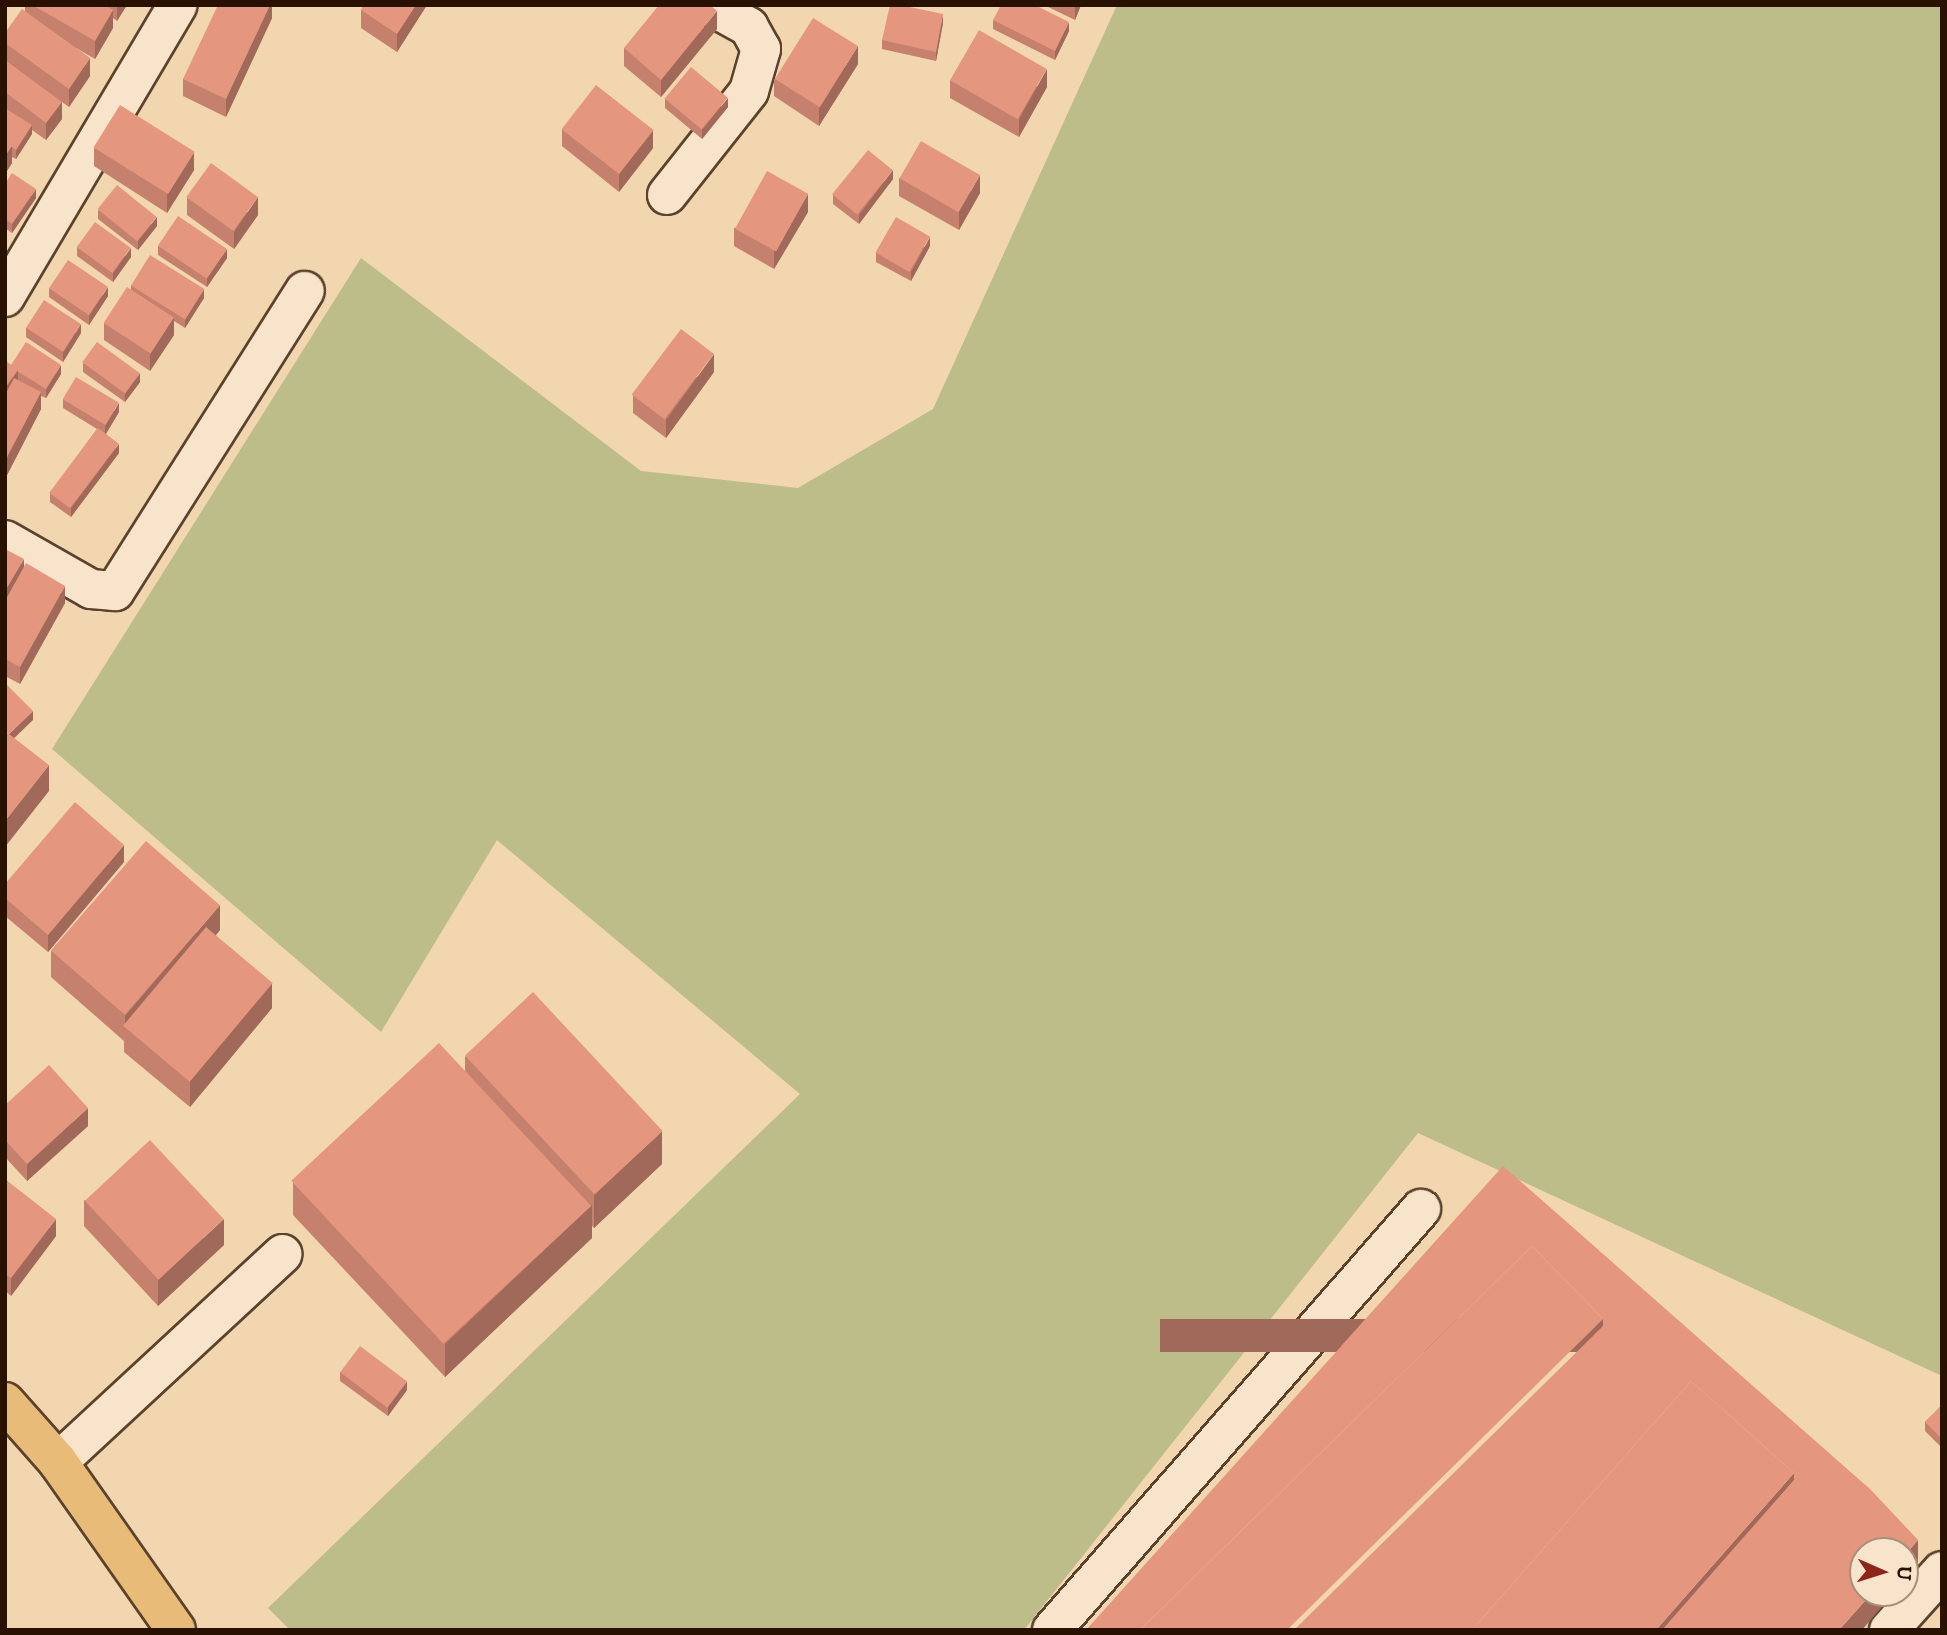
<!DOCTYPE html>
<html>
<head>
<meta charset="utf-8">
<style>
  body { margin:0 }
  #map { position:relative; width:1947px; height:1635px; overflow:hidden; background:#f2d6af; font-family:"IM FELL DW Pica",serif }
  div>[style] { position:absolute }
  .green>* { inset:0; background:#bcbd89 }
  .roads { filter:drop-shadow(2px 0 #5b422c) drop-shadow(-2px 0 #5b422c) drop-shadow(0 2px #5b422c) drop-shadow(0 -2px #5b422c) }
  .minor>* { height:38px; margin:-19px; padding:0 19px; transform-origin:19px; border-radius:19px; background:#f7e4cb }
  .highway>* { height:38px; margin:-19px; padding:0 19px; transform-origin:19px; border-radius:19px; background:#e9bb78 }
  .wall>* { inset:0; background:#c5816d }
  .shaded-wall>* { inset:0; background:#a06959; transform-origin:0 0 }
  .building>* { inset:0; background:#e5967f; transform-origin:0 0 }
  span { translate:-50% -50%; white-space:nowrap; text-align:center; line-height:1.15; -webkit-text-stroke:6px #f7e4cb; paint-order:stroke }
  .frame { position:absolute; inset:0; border:7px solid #291100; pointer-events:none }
  .north { position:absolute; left:1849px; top:1537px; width:70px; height:70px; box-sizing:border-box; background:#f7e4cb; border:2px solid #a5907a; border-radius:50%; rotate:93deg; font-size:19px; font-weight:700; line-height:28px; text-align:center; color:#291100 }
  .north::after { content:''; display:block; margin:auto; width:24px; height:32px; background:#8f2418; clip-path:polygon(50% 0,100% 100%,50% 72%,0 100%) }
</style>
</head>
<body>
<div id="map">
  <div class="green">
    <i style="clip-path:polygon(1117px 5px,1942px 5px,1942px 1376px,1418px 1133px,1024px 1630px,290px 1630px,268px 1608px,800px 1094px,497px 840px,381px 1032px,52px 749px,361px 258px,641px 471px,798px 488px,933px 409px)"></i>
  </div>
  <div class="roads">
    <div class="minor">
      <i style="left:667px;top:195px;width:132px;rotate:-51.7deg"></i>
      <i style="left:749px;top:91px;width:44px;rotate:-74.1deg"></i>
      <i style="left:761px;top:49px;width:25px;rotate:-119deg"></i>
      <i style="left:749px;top:27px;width:46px;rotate:-151.2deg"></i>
      <i style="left:5px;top:297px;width:339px;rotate:-59.4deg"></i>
      <i style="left:5px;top:540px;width:99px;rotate:29.7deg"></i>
      <i style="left:91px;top:589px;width:24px;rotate:5deg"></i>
      <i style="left:115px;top:591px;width:355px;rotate:-57.7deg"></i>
      <i style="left:58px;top:1462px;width:306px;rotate:-42.8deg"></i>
      <i style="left:1052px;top:1630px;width:560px;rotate:-48.77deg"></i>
      <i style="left:1889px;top:1630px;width:79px;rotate:-48.1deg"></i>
    </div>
    <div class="highway">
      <i style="left:5px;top:1402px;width:80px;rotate:48.5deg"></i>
      <i style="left:58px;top:1462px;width:205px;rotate:54.9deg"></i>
    </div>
  </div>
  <div class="wall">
    <i style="clip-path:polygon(25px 5px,127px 5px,117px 21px,113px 18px,113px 28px,95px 59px,76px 48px,90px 76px,69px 107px,62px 102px,62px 119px,46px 140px,32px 130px,32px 134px,16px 159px,12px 157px,12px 163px,5px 174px,5px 33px,25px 12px)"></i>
    <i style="clip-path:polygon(272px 5px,272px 18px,226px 117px,183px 96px,183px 79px)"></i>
    <i style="clip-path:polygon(364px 5px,427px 5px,397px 52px,361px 28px,361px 10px)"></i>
    <i style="clip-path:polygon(1044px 5px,1081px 5px,1075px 20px)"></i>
    <i style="clip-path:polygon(993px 20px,1069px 31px,1055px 60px,993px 29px)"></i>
    <i style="clip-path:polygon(943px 23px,936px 61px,882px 49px,882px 40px)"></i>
    <i style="clip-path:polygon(717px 29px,661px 97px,624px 66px,624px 48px)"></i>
    <i style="clip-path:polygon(858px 64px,819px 126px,774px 96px,774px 79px)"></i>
    <i style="clip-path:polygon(950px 80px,1047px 87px,1019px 137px,950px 98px)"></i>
    <i style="clip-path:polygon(665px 99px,728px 107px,702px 139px,665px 108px)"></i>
    <i style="clip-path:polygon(562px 129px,653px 148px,619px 192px,562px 146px)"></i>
    <i style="clip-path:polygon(94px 148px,194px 170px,167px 213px,94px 166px)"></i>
    <i style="clip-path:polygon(899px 178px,980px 193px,959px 230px,899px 196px)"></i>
    <i style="clip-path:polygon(893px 179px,859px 224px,833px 204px,833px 195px)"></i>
    <i style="clip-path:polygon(5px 184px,36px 198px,12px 233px,5px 228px)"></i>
    <i style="clip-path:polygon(187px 198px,258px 215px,234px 249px,187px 215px)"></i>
    <i style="clip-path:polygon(98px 210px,157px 226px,138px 250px,98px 219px)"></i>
    <i style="clip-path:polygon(808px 212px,774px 269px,734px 246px,734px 228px)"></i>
    <i style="clip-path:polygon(158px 246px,227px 258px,207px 287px,158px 255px)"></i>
    <i style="clip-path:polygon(930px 246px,911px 281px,876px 262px,876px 253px)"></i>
    <i style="clip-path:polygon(77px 247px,131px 257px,113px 282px,77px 256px)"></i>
    <i style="clip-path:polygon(131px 285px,204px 298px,185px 328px,174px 321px,174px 335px,150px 371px,104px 340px,104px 323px,131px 289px)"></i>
    <i style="clip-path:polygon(49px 288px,108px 296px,89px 325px,49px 297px)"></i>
    <i style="clip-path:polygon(26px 328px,81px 333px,63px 362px,26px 337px)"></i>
    <i style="clip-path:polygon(5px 361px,11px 365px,61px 374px,46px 398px,41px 396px,41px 409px,6px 477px)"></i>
    <i style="clip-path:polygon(83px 363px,140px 382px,125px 402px,83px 372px)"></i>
    <i style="clip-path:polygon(714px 372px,666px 438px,633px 413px,633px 395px)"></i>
    <i style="clip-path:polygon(63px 399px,119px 412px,106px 434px,119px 453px,71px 517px,50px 502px,50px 493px,97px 429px,63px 408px)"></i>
    <i style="clip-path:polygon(5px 549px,24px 567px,65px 603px,20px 684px,5px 676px)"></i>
    <i style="clip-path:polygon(124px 862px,48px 952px,5px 916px,5px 884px)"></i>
    <i style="clip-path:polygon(220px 930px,216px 935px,272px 1008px,190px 1107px,124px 1052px,124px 1041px,51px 977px,51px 951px)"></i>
    <i style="clip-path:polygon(465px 1056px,662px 1164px,594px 1228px,592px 1226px,592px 1238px,445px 1377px,293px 1215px,293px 1182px,465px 1071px)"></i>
    <i style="clip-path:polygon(5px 1105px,88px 1126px,27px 1181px,5px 1157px)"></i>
    <i style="clip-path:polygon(5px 1179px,56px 1236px,11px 1296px,5px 1291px)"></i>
    <i style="clip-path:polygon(84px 1200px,224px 1245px,158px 1306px,84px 1226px)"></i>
    <i style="clip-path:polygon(340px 1372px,407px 1390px,388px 1416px,340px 1381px)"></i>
    <i style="clip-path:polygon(1942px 1405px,1942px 1448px,1925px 1431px,1925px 1422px)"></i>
  </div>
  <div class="shaded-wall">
    <i style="clip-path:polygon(117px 5px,127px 5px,117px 21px)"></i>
    <i style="clip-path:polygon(270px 5px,272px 5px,272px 18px,226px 117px,226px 99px)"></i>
    <i style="clip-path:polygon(416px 5px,427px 5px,397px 52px,397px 34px)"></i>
    <i style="clip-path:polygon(1075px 5px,1081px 5px,1075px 20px)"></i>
    <i style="clip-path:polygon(113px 10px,113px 28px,95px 59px,95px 41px)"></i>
    <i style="clip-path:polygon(717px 11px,717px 29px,661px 97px,661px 80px)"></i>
    <i style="clip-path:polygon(943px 14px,943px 23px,936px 61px,936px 52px)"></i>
    <i style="clip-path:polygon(1069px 22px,1069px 31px,1055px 60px,1055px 51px)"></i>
    <i style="clip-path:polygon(858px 46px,858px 64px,819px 126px,819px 108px)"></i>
    <i style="clip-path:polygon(90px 58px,90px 76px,69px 107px,69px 89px)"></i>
    <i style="clip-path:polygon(1047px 69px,1047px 87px,1019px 137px,1019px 119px)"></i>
    <i style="clip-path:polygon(728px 98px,728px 107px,702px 139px,702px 130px)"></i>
    <i style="clip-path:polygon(62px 102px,62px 119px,46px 140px,46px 123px)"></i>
    <i style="clip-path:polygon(32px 125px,32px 134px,16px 159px,16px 150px)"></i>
    <i style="clip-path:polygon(653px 130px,653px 148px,619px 192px,619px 174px)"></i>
    <i style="clip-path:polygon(12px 146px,12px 163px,5px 174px,5px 156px)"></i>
    <i style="clip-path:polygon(194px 152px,194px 170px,167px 213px,167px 195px)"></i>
    <i style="clip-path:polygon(893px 170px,893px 179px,859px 224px,859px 215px)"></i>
    <i style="clip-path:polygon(980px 175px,980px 193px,959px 230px,959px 212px)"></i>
    <i style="clip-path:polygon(36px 189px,36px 198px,12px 233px,12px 224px)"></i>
    <i style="clip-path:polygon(808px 194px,808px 212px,774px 269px,774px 251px)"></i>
    <i style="clip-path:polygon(258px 197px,258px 215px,234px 249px,234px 232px)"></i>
    <i style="clip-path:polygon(157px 217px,157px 226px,138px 250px,138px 241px)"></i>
    <i style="clip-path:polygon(930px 237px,930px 246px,911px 281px,911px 272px)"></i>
    <i style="clip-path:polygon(131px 248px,131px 257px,113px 282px,113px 273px)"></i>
    <i style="clip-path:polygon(227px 249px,227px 258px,207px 287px,207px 278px)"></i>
    <i style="clip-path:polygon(108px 287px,108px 296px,89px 325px,89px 316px)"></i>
    <i style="clip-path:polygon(204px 289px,204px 298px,185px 328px,185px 319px)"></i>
    <i style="clip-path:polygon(174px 317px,174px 335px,150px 371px,150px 354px)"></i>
    <i style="clip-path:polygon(81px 324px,81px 333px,63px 362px,63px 353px)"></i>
    <i style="clip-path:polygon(714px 354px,714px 372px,666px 438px,666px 420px)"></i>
    <i style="clip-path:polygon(61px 365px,61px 374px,46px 398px,46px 389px)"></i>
    <i style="clip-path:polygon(18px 370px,18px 388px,5px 406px,5px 388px)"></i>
    <i style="clip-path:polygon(140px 373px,140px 382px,125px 402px,125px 393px)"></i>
    <i style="clip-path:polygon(41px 392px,41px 409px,6px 477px,6px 459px)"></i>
    <i style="clip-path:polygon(119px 403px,119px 412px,105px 435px,105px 426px)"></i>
    <i style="clip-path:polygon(119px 444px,119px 453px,71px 517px,71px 508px)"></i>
    <i style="clip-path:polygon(24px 559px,24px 577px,5px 609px,5px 591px)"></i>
    <i style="clip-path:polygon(65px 586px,65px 603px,20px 684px,20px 667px)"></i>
    <i style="clip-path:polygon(33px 711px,33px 720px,5px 747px,5px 738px)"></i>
    <i style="clip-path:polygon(49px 765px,49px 791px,5px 847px,5px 821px)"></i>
    <i style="clip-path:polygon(124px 845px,124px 862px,48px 952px,48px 935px)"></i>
    <i style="clip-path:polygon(220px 905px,220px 930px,132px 1033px,125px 1027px,125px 1016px)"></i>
    <i style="clip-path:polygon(272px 983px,272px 1008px,190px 1107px,190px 1081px)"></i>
    <i style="clip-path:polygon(88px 1108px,88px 1126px,27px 1181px,27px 1164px)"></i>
    <i style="clip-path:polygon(662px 1131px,662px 1164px,594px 1228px,594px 1195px)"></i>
    <i style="clip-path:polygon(592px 1205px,592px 1238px,445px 1377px,445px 1344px)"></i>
    <i style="clip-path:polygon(56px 1219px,56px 1236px,11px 1296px,11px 1278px)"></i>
    <i style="clip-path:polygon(224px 1219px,224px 1245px,158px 1306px,158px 1280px)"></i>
    <i style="left:1603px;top:1319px;width:33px;height:443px;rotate:90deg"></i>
    <i style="clip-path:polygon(407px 1381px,407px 1390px,388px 1416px,388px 1407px)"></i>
    <i style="clip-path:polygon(1794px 1473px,1794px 1506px,1685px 1630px,1656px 1630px)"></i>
    <i style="clip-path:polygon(1918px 1540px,1918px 1566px,1905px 1581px,1905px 1555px)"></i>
    <i style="clip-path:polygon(1872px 1593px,1894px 1593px,1862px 1630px,1839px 1630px)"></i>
  </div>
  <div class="building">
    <i style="clip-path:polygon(32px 5px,104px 5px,113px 10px,95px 41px)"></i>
    <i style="clip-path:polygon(218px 5px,270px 5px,226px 99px,183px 79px)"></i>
    <i style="clip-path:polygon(364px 5px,416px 5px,397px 34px,361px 10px)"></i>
    <i style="clip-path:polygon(659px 5px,710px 5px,717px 11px,661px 80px,624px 48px)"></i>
    <i style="clip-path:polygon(890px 5px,900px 5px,943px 14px,936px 52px,882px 40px)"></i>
    <i style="clip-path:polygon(1001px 5px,1035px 5px,1069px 22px,1055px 51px,993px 20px)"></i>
    <i style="clip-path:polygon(22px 9px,90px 58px,69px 89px,5px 43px,5px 33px)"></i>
    <i style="left:813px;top:18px;width:53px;height:72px;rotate:32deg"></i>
    <i style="left:979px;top:30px;width:78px;height:58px;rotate:30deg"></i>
    <i style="clip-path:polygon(5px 60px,62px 102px,46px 123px,5px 92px)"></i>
    <i style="left:691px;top:67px;width:48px;height:41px;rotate:40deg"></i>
    <i style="left:596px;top:85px;width:73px;height:56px;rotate:38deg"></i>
    <i style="left:120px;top:105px;width:88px;height:50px;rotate:32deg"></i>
    <i style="clip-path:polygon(5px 108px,32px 125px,16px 150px,5px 141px)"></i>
    <i style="clip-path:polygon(5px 141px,12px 146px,5px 156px)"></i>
    <i style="left:921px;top:141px;width:68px;height:43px;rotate:30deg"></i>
    <i style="left:868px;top:150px;width:32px;height:57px;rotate:39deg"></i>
    <i style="left:211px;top:163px;width:58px;height:42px;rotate:36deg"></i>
    <i style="left:767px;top:171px;width:47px;height:66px;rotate:29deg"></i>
    <i style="clip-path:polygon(12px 173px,36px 189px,12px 224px,5px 219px,5px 184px)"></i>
    <i style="left:117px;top:185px;width:51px;height:31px;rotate:39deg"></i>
    <i style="left:178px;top:216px;width:59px;height:36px;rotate:34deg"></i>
    <i style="left:896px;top:217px;width:39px;height:41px;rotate:30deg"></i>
    <i style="left:95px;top:222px;width:44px;height:31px;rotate:36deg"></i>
    <i style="left:150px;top:255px;width:64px;height:36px;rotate:32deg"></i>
    <i style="left:68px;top:260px;width:48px;height:34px;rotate:34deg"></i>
    <i style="left:127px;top:287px;width:56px;height:43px;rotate:33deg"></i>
    <i style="left:44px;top:300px;width:44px;height:33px;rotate:33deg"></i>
    <i style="left:681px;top:329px;width:41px;height:82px;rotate:37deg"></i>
    <i style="clip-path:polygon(26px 342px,61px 365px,46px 389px,17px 371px,18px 370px,11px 365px)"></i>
    <i style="left:97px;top:342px;width:53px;height:25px;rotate:36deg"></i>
    <i style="clip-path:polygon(5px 361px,18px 370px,5px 388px)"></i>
    <i style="left:76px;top:377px;width:50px;height:26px;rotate:31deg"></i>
    <i style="clip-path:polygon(14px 378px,41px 392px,6px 459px,5px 395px)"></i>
    <i style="left:98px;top:428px;width:26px;height:81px;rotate:37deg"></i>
    <i style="clip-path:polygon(5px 549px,24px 559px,5px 591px)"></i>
    <i style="clip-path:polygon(26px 563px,65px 586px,20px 667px,5px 659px,5px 601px)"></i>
    <i style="clip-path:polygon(7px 685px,33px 711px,9px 734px,5px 730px,5px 686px)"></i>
    <i style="clip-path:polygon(5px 731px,49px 765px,5px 821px)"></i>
    <i style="clip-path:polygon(75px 802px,124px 845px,48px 935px,5px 898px,5px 884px)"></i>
    <i style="left:146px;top:841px;width:98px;height:145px;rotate:41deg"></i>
    <i style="left:206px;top:927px;width:87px;height:129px;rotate:40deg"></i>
    <i style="left:533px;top:992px;width:190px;height:93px;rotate:47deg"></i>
    <i style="left:439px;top:1043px;width:223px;height:202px;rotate:47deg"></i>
    <i style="clip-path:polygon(49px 1065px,88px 1108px,27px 1164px,5px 1140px,5px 1105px)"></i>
    <i style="left:150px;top:1140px;width:108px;height:89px;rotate:47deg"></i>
    <i style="clip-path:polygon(1503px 1166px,1870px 1489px,1918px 1540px,1905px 1555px,1905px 1551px,1863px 1551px,1863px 1593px,1872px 1593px,1839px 1630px,1662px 1630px,1794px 1480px,1794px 1473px,1691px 1381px,1472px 1630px,1294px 1630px,1603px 1326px,1603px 1319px,1532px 1246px,1140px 1630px,1086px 1630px)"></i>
    <i style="clip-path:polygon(5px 1179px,56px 1219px,11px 1278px,5px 1274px)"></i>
    <i style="clip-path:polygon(1532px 1246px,1603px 1319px,1287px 1630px,1140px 1630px)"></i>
    <i style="left:360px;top:1346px;width:59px;height:33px;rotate:37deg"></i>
    <i style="clip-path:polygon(1691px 1381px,1794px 1473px,1656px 1630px,1472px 1630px)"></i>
    <i style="clip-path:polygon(1942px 1405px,1942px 1439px,1925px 1422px)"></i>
  </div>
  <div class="frame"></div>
  <div class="north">U</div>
</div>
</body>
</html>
